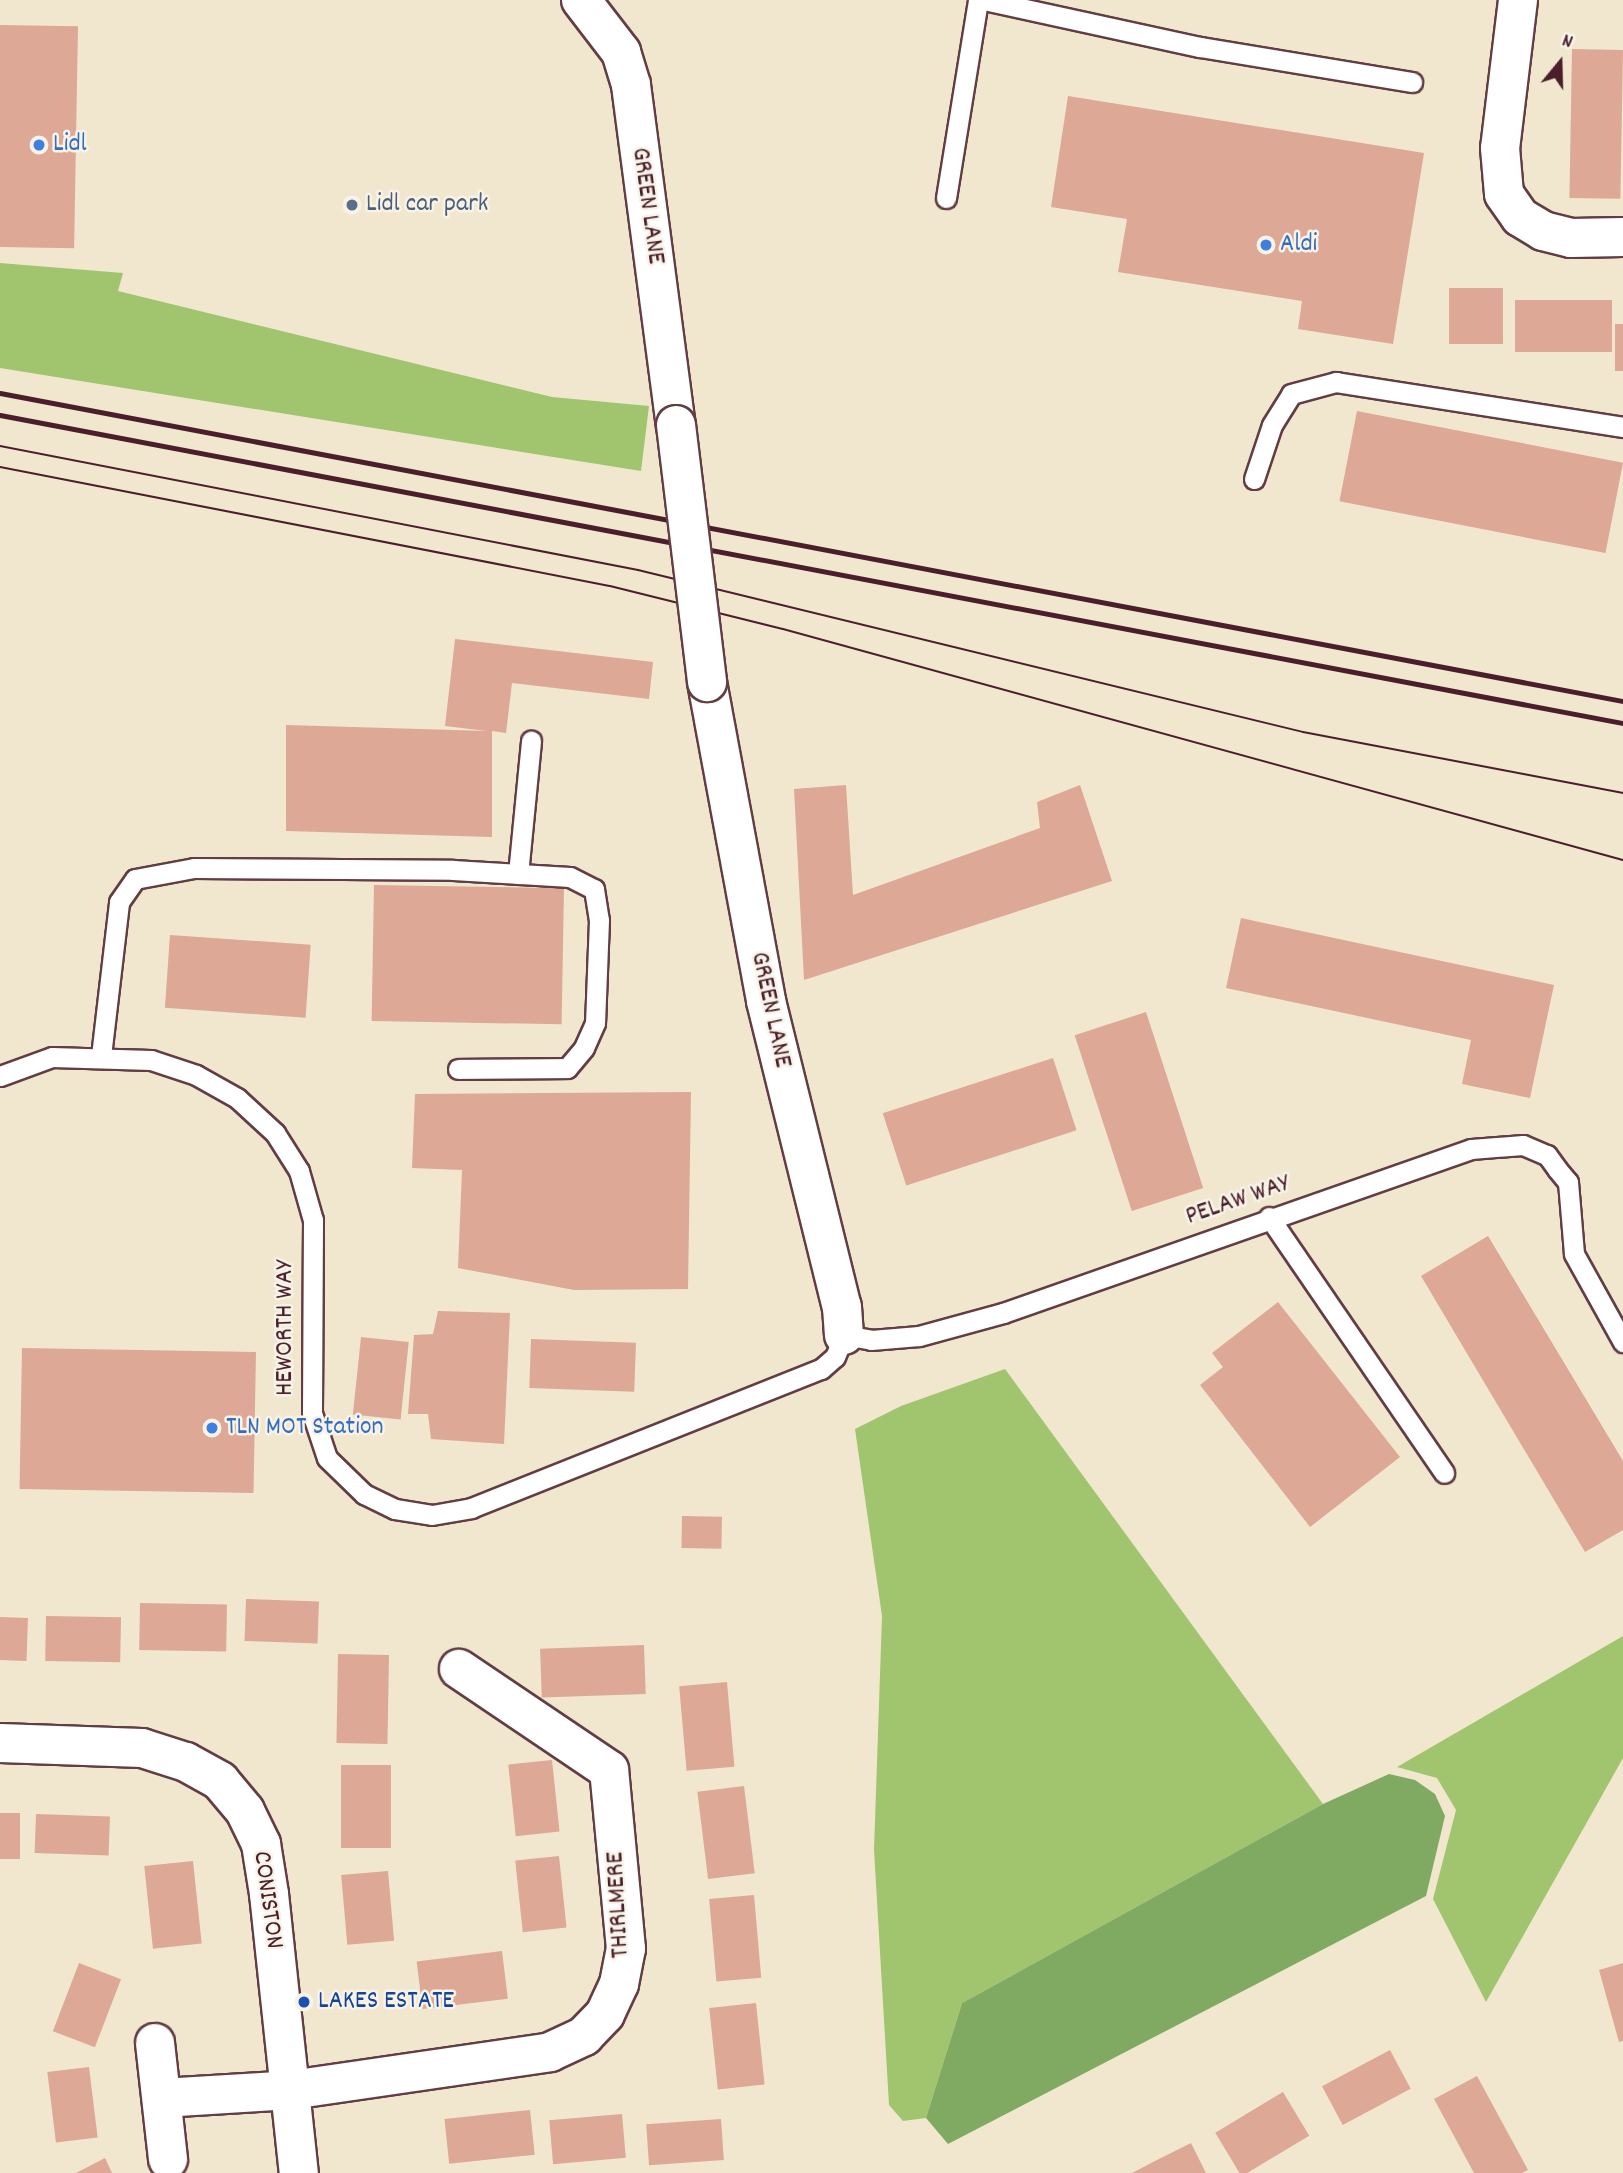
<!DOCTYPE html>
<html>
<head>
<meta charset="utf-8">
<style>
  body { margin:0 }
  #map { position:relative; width:1623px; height:2173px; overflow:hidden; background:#f1e7cf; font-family:Dekko,sans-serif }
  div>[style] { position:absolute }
  .green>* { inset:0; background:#a1c56f }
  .forest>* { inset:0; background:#80aa62 }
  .building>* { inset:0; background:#dda895; transform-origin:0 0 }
  .roads { filter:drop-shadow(2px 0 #633d44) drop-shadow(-2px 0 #633d44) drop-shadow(0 2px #633d44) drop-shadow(0 -2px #633d44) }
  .lane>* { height:19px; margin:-9.5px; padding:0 9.5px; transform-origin:9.5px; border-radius:9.5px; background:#fff }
  .street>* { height:38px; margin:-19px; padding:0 19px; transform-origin:19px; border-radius:19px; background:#fff }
  .tram>* { height:2px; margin:-1px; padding:0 1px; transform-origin:1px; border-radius:1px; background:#4a1f2b }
  .rail>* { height:5px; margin:-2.5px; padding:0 2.5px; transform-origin:2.5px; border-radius:2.5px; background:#4a1f2b }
  .bridges { filter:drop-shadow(2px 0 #633d44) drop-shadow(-2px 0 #633d44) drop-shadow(0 2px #633d44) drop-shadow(0 -2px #633d44) }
  .street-bridge>* { height:38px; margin:-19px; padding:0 19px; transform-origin:19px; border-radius:19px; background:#fff }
  .dots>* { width:19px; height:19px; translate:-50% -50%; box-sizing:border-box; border:4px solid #f7f3e8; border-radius:50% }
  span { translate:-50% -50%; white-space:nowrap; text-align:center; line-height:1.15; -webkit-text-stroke:5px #f7f3e8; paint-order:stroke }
  .shop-label { font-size:26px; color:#366cbe }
  .left { translate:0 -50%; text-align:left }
  .service-label { font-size:26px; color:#4e5e75 }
  .street-label { font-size:26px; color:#4a1f2b }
  .transit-label { font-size:26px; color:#164399 }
  .north { position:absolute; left:1525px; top:28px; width:70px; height:70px; -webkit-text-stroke:5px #f7f3e8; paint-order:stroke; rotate:19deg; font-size:19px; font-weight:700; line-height:28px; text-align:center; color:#4a1f2b }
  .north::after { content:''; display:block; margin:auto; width:24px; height:32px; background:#4a1f2b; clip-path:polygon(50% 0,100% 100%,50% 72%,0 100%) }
</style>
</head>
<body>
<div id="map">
  <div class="green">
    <i style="clip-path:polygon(0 263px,123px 273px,118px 291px,552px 397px,649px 406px,641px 471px,0 368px)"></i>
    <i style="clip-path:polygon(1005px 1369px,1323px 1804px,962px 2003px,926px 2118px,903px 2121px,889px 2105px,874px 1850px,882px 1616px,855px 1429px,901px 1406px)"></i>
    <i style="clip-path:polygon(1623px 1636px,1623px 1758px,1486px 2002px,1433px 1899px,1456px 1810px,1437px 1778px,1397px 1767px)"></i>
  </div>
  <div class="forest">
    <i style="clip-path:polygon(1389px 1774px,1415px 1780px,1435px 1794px,1445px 1816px,1426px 1896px,948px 2144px,926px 2118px,962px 2003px,1323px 1804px)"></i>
  </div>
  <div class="building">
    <i style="left:0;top:25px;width:78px;height:222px;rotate:1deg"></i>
    <i style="left:1572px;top:49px;width:51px;height:149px;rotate:1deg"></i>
    <i style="clip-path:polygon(1068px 96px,1424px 153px,1393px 344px,1298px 329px,1302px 301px,1118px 272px,1127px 219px,1051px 207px)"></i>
    <i style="left:1503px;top:288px;width:56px;height:54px;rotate:90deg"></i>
    <i style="left:1515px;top:300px;width:97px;height:52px"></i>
    <i style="left:1615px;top:324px;width:8px;height:47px"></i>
    <i style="left:1357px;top:411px;width:271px;height:92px;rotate:11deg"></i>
    <i style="clip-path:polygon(455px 639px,653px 662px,649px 699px,512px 683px,506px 733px,492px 731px,492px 837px,286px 831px,286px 725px,487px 731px,445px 726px)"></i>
    <i style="clip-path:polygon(846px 785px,853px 895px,1040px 828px,1037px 802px,1080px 785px,1112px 881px,804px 980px,794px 789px)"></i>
    <i style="left:374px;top:885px;width:190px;height:136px;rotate:1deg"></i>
    <i style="clip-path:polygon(1241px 918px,1554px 985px,1530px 1098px,1462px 1084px,1471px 1040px,1226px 988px)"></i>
    <i style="left:170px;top:935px;width:141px;height:73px;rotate:4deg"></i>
    <i style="left:1146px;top:1012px;width:185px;height:75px;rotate:72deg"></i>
    <i style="left:1053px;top:1058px;width:76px;height:179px;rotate:72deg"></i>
    <i style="clip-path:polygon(691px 1092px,688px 1289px,574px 1290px,458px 1268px,462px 1170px,412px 1168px,415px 1094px)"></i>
    <i style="clip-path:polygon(1488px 1236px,1623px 1461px,1623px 1530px,1585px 1552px,1421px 1276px)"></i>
    <i style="clip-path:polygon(1278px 1302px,1400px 1457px,1310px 1527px,1200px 1385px,1223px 1367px,1212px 1353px)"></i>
    <i style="clip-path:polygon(438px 1311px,510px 1313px,504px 1444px,431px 1439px,428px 1414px,408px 1414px,414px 1335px,433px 1334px)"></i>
    <i style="left:361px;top:1337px;width:48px;height:78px;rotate:6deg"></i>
    <i style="left:531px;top:1339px;width:105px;height:49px;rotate:2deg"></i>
    <i style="left:22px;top:1348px;width:234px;height:141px;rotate:1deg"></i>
    <i style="left:682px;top:1516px;width:40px;height:32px;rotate:1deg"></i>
    <i style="left:246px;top:1599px;width:73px;height:42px;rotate:2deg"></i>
    <i style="left:140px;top:1603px;width:87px;height:47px;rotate:1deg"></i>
    <i style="left:46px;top:1616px;width:75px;height:45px;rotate:1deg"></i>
    <i style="left:0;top:1617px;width:28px;height:43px;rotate:2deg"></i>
    <i style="left:644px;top:1645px;width:49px;height:104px;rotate:88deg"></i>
    <i style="left:338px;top:1654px;width:51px;height:89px;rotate:1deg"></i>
    <i style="left:727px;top:1682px;width:85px;height:48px;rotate:85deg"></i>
    <i style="left:552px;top:1760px;width:72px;height:44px;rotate:84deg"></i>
    <i style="left:341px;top:1765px;width:50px;height:83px"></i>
    <i style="left:744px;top:1786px;width:88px;height:47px;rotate:83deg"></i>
    <i style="left:0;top:1813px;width:20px;height:46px"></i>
    <i style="left:36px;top:1814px;width:74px;height:39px;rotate:2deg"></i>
    <i style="left:559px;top:1856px;width:72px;height:44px;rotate:84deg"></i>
    <i style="left:193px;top:1861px;width:83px;height:49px;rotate:84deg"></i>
    <i style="left:388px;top:1871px;width:70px;height:47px;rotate:85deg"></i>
    <i style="left:754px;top:1895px;width:83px;height:45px;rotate:85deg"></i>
    <i style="left:502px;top:1951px;width:48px;height:86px;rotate:83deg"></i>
    <i style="left:79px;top:1963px;width:45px;height:73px;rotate:21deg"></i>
    <i style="clip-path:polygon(1623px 1963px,1623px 2041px,1619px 2042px,1599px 1970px)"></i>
    <i style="left:756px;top:2003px;width:82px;height:47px;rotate:84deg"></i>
    <i style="left:1390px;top:2050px;width:44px;height:77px;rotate:62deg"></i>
    <i style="left:89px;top:2067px;width:71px;height:42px;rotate:83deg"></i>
    <i style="clip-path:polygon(1477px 2076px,1528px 2170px,1522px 2173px,1474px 2173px,1434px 2099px)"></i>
    <i style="left:1283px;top:2092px;width:51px;height:79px;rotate:59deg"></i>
    <i style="left:530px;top:2110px;width:45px;height:86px;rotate:84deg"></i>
    <i style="left:622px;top:2114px;width:44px;height:73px;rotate:85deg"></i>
    <i style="left:721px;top:2119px;width:41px;height:75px;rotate:86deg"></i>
    <i style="clip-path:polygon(1191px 2143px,1206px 2173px,1132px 2173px,1155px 2161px)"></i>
    <i style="clip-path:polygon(105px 2158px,112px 2173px,76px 2173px)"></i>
  </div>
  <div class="roads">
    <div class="lane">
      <i style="left:984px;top:0;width:221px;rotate:12.3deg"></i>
      <i style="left:1200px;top:47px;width:215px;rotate:9.4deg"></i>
      <i style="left:946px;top:198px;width:201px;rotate:-80.8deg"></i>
      <i style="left:1254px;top:479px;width:57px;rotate:-71.6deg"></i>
      <i style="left:1272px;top:425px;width:36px;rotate:-58deg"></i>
      <i style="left:1291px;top:394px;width:47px;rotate:-14.9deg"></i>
      <i style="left:1336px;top:382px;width:291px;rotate:8.9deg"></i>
      <i style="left:518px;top:874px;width:134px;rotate:-84.4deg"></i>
      <i style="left:101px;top:1056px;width:155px;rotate:-83.3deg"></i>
      <i style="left:119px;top:902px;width:28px;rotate:-55deg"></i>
      <i style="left:135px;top:879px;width:60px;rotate:-10.6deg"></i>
      <i style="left:194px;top:868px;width:259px;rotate:0.4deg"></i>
      <i style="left:453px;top:870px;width:117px;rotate:3.4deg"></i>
      <i style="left:570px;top:877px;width:27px;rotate:27deg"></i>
      <i style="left:594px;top:889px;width:31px;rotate:81deg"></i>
      <i style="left:599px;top:920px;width:103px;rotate:92.2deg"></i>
      <i style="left:595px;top:1023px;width:27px;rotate:114deg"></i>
      <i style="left:584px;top:1048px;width:26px;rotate:130deg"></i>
      <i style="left:567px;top:1068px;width:109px;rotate:179.5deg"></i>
      <i style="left:0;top:1076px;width:55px;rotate:-20.1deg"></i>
      <i style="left:52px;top:1057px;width:99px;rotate:1.7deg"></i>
      <i style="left:151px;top:1060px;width:47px;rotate:18.4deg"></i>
      <i style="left:196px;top:1075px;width:47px;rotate:29.3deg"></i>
      <i style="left:237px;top:1098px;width:52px;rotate:42.6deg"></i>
      <i style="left:275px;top:1133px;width:45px;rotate:57.7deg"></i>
      <i style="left:299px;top:1171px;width:51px;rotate:74.1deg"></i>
      <i style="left:313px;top:1220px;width:193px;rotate:90.3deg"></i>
      <i style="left:312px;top:1413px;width:47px;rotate:71.6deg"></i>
      <i style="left:327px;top:1458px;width:52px;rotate:44.2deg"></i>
      <i style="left:364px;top:1494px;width:34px;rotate:26deg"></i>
      <i style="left:395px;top:1509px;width:37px;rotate:9deg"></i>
      <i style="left:432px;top:1515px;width:40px;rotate:-10deg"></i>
      <i style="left:471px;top:1508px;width:377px;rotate:-21.7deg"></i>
      <i style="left:821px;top:1369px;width:18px;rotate:-41deg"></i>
      <i style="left:835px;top:1357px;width:24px;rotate:-68deg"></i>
      <i style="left:844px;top:1335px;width:27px;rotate:10deg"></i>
      <i style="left:871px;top:1340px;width:48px;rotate:-4.8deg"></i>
      <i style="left:919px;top:1336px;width:87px;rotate:-15.3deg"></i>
      <i style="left:1003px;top:1313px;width:496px;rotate:-19.3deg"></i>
      <i style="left:1471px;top:1149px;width:52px;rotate:-4.4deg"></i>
      <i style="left:1523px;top:1145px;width:26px;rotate:23deg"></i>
      <i style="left:1547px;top:1155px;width:17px;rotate:54deg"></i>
      <i style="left:1557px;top:1169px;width:17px;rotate:50deg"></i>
      <i style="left:1568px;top:1182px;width:72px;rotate:85.2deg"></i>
      <i style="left:1574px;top:1254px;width:101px;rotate:60.9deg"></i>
      <i style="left:1269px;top:1217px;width:310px;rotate:55.6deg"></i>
    </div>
    <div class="street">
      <i style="left:581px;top:0;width:66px;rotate:52.4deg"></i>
      <i style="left:621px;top:52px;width:34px;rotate:73deg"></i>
      <i style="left:631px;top:85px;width:343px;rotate:82.5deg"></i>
      <i style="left:1518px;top:0;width:149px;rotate:96.9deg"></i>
      <i style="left:1500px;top:148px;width:46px;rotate:85deg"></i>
      <i style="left:1504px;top:194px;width:28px;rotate:55deg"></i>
      <i style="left:1520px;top:217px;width:27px;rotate:31deg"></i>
      <i style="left:1543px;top:231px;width:29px;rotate:14deg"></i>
      <i style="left:1571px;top:238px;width:52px;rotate:-1.1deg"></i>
      <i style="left:707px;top:682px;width:324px;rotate:79.5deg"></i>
      <i style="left:766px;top:1001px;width:315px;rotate:76.1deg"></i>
      <i style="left:842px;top:1307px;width:28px;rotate:86deg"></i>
      <i style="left:0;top:1743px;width:142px;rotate:2deg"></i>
      <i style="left:142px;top:1748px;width:46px;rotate:17.7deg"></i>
      <i style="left:186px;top:1762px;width:39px;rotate:29deg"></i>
      <i style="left:220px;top:1781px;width:39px;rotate:50deg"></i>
      <i style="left:245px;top:1811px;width:37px;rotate:64deg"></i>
      <i style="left:261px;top:1844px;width:51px;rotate:80.9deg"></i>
      <i style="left:269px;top:1894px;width:281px;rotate:83.9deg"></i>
      <i style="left:155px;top:2043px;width:117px;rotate:83.6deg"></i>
      <i style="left:162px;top:2098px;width:129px;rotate:-3.5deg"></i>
      <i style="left:291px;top:2090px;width:262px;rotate:-8.3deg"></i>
      <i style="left:550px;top:2052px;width:38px;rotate:-25deg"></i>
      <i style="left:584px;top:2036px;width:30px;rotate:-46deg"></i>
      <i style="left:605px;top:2014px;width:33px;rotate:-65deg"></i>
      <i style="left:619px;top:1984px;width:36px;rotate:-79deg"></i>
      <i style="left:626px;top:1949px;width:180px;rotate:-95.4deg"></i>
      <i style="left:609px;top:1770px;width:181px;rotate:-146deg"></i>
    </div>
  </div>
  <div class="tram">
    <i style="left:0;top:446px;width:650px;rotate:11deg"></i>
    <i style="left:638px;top:570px;width:684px;rotate:13.69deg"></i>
    <i style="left:1303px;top:732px;width:326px;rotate:10.8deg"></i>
    <i style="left:0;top:467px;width:621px;rotate:11.04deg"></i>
    <i style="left:610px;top:586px;width:178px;rotate:14deg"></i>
    <i style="left:783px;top:629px;width:871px;rotate:15.38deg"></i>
  </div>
  <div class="rail">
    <i style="left:0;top:393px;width:1652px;rotate:10.75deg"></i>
    <i style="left:0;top:415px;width:1652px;rotate:10.75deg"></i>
  </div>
  <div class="bridges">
    <div class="street-bridge">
      <i style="left:676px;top:425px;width:259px;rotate:83.1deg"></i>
    </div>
  </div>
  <div class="dots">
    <i style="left:39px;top:145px;background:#3f7fe0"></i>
    <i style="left:352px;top:205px;background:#5c6f8a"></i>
    <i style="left:1266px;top:245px;background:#3f7fe0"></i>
    <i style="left:212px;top:1428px;background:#3f7fe0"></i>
    <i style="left:304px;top:2002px;background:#1a4fb4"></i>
  </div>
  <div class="shop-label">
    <span class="left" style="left:53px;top:145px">Lidl</span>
    <span class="left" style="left:1280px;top:245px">Aldi</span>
    <span class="left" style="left:226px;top:1428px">TLN MOT Station</span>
  </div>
  <div class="service-label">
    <span class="left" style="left:366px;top:205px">Lidl car park</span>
  </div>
  <div class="street-label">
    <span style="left:647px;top:206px;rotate:82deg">GREEN LANE</span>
    <span style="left:770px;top:1010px;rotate:78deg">GREEN LANE</span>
    <span style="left:1238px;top:1201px;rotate:-19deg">PELAW WAY</span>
    <span style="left:286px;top:1328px;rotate:-90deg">HEWORTH WAY</span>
    <span style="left:267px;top:1900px;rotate:82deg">CONISTON</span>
    <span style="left:619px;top:1905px;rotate:-93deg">THIRLMERE</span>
  </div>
  <div class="transit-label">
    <span class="left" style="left:318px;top:2002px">LAKES ESTATE</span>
  </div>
  <div class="north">N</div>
</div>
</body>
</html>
